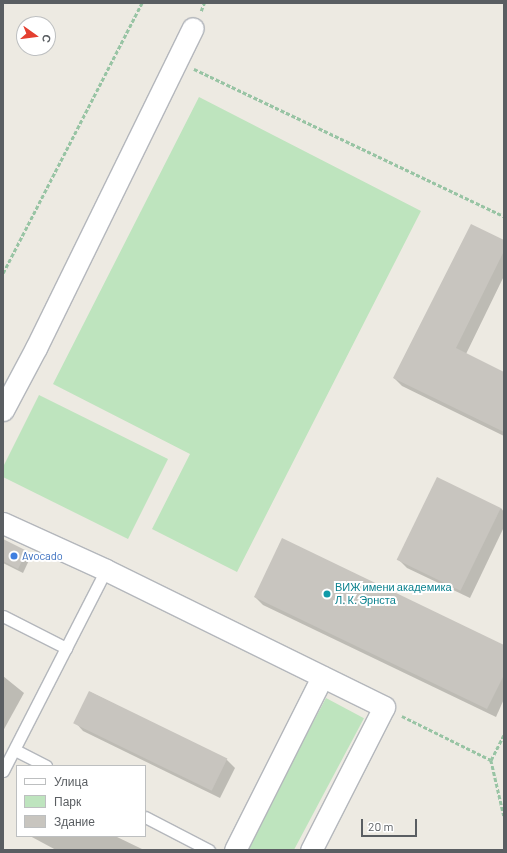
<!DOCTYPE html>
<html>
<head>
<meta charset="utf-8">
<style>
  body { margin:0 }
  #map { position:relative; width:507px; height:853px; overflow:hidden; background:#edeae2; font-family:Barlow,sans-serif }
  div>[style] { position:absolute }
  .green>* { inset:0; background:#bee4be; transform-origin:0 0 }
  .shadow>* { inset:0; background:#0003 }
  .building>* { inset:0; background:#c8c5bf; transform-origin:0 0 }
  .path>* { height:2.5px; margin-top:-1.25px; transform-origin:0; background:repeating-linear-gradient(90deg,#98c4a4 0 4px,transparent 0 6px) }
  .roads { filter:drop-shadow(1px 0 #b4b7bc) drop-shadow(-1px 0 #b4b7bc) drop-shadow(0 1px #b4b7bc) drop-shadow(0 -1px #b4b7bc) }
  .lane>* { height:11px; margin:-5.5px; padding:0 5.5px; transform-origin:5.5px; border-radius:5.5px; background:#fff }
  .street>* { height:21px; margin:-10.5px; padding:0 10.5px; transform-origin:10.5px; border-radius:10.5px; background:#fff }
  .dots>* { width:11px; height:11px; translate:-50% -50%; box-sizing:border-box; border:2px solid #fff; border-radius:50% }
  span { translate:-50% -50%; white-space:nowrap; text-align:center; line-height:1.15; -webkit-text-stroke:4px #fff; paint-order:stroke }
  .shop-label { font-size:11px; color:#366cbe }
  .left { translate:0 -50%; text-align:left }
  .culture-label { font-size:11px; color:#0d838f }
  .frame { position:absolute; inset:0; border:4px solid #5a5e62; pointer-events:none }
  .legend { position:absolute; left:16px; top:765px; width:130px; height:72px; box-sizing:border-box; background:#fff; border:1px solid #bdbfc0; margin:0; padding:5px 7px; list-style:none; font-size:12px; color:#5a5e62 }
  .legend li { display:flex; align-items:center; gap:8px; height:20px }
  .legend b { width:20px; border:1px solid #bdbfc0 }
  .north { position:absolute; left:16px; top:16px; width:40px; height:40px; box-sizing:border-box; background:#fff; border:1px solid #bdbfc0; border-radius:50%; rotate:104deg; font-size:11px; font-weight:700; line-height:16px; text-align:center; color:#5a5e62 }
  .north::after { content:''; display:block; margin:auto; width:14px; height:18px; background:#e43f30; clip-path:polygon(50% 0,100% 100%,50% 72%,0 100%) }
  .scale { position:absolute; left:361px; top:819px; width:56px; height:18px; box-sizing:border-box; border:2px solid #5a5e62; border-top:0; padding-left:5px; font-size:12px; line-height:14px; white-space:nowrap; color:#5a5e62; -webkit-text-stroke:3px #fff; paint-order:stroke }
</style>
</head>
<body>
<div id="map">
  <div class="green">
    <i style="clip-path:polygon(199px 97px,421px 211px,237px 572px,152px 529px,190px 454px,53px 384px)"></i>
    <i style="clip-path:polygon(39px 395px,168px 459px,128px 539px,3px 477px,3px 467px)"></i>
    <i style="left:326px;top:698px;width:43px;height:170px;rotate:28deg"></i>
  </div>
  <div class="shadow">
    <i style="clip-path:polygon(504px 241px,504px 276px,466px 354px,504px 373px,504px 436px,402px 386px,394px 378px)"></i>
    <i style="clip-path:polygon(501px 508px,504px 512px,504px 527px,470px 598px,407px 568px,399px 560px)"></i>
    <i style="clip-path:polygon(3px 540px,31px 556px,23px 573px,3px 563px)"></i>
    <i style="clip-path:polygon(255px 597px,504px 646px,504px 699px,496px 717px,263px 605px)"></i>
    <i style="clip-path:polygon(3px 676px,24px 693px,3px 731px)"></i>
    <i style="clip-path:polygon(90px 692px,227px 760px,235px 768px,220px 798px,83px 731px,75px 722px)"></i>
    <i style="clip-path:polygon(30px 836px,115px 836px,144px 850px,56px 850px)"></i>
  </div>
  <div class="building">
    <i style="clip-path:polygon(471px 224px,504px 240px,504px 251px,456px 348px,504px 372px,504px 432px,393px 378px)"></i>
    <i style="left:437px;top:477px;width:71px;height:92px;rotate:26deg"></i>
    <i style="clip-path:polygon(282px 538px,504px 645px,504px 675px,487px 709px,254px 597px)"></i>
    <i style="clip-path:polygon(3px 539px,27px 551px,18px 569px,3px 561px)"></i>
    <i style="left:89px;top:691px;width:154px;height:36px;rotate:26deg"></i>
  </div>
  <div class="path">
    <i style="left:201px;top:11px;width:9px;rotate:-69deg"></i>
    <i style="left:194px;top:69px;width:343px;rotate:25.4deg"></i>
    <i style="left:3px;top:273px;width:304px;rotate:-62.8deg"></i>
    <i style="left:402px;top:716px;width:99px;rotate:26.3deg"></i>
    <i style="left:491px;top:760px;width:29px;rotate:-63deg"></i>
    <i style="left:491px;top:760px;width:57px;rotate:76.9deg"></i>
  </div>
  <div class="roads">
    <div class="lane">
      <i style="left:3px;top:616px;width:71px;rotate:26.9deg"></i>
      <i style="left:15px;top:750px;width:35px;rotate:27deg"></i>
      <i style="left:3px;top:771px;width:226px;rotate:-62.9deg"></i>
      <i style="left:145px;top:817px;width:72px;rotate:27.3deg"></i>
    </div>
    <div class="street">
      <i style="left:3px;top:410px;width:70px;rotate:-62deg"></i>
      <i style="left:36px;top:348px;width:356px;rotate:-63.9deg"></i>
      <i style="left:3px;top:523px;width:113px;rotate:24.5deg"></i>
      <i style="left:106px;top:570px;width:310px;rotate:26.2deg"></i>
      <i style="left:384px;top:707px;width:161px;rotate:117deg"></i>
      <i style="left:235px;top:850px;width:194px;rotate:-63.3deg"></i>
    </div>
  </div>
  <div class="dots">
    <i style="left:14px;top:556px;background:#3f7fe0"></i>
    <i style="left:327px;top:594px;background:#0f9aa8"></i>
  </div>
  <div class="shop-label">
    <span class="left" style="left:22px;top:556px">Avocado</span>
  </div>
  <div class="culture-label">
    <span class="left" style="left:335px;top:594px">ВИЖ имени академика<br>Л. К. Эрнста</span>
  </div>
  <div class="frame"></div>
  <ul class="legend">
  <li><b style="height:5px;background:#fff"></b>Улица</li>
  <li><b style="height:11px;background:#bee4be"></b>Парк</li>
  <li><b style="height:11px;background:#c8c5bf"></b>Здание</li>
  </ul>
  <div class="north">С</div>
  <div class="scale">20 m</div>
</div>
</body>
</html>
